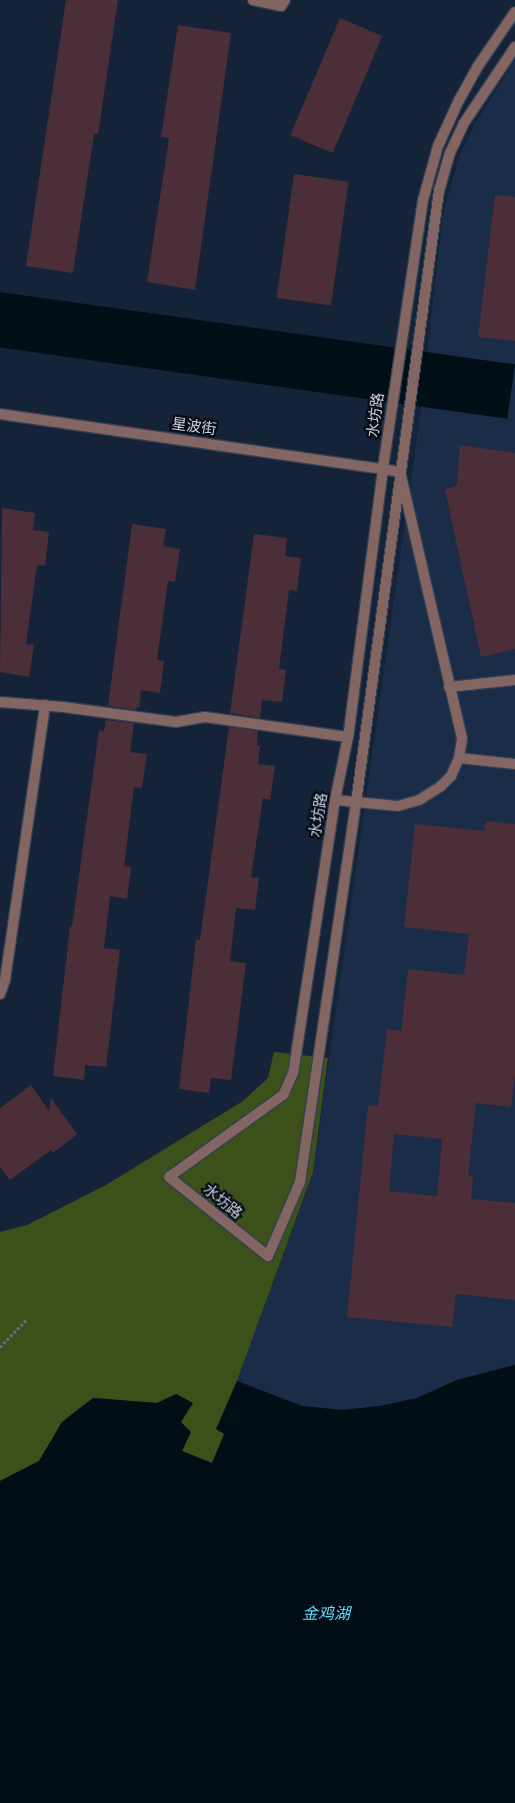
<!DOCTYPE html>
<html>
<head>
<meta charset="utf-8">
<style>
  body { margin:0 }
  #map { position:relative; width:515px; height:1803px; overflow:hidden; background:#152339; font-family:"PT Serif","Noto Sans SC",serif }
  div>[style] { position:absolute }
  .built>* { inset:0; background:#1a2c47 }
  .green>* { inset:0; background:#3c5119 }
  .water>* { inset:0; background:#000f15; transform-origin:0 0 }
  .building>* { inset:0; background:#4b2e38; transform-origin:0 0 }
  .path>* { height:3px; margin-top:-1.5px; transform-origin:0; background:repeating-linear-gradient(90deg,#626e81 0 2.5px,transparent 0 5px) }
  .roads { filter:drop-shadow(1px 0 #323f54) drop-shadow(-1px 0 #323f54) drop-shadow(0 1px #323f54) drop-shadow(0 -1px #323f54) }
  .pedestrian>* { height:10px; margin:-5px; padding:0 5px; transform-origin:5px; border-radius:5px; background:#836562 }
  .minor>* { height:10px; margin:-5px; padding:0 5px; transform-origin:5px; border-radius:5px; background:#836562 }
  .tertiary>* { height:10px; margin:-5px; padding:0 5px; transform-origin:5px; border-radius:5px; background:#836562 }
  span { translate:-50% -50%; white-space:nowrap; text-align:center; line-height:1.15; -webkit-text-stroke:4.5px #070d16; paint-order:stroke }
  .street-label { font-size:15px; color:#c8d2e0 }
  .water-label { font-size:16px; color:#5edaf9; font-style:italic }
</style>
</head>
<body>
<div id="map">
  <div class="built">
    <i style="clip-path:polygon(515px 59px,515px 1365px,457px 1380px,417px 1398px,380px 1406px,342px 1410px,302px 1406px,237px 1381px,313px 1172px,421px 409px,443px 213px,460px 155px,475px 124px)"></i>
  </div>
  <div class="green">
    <i style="clip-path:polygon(274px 1052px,328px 1058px,313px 1172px,237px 1381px,217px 1429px,225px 1434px,212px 1463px,182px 1451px,181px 1422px,192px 1403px,177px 1394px,157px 1403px,93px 1398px,62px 1422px,39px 1461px,0 1481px,0 1232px,27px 1225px,106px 1185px,243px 1101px,268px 1078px)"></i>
  </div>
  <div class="water">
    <i style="left:0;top:292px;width:520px;height:55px;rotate:8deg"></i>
    <i style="clip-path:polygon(515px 1365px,515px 1803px,0 1803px,0 1481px,39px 1461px,62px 1422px,93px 1398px,157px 1403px,176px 1394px,193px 1403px,181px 1422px,191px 1432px,182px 1451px,212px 1463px,224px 1434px,216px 1429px,237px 1381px,302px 1406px,342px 1410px,380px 1406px,417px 1398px,457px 1380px)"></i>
  </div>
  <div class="building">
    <i style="clip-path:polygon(66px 0,118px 0,98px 134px,94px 134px,73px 273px,26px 266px)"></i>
    <i style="left:340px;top:18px;width:46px;height:127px;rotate:23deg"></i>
    <i style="clip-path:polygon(178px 25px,231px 33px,195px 290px,147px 282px,169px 138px,161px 137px)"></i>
    <i style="left:294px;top:174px;width:55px;height:125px;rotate:8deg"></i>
    <i style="clip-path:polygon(495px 195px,515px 197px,515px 341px,478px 337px)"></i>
    <i style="clip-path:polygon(460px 445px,515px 453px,515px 649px,481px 657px,445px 490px,457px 485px)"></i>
    <i style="clip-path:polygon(2px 508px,35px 513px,33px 530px,49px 532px,45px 566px,37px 565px,26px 644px,34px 645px,29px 677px,0 672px)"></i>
    <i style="clip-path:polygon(132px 524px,166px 529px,163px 546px,180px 549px,175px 582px,168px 581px,157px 660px,164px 661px,160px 693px,141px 690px,139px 708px,136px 707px,136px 710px,108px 706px)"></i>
    <i style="clip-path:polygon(254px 534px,287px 538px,285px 556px,301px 558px,297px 591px,289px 590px,279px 669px,286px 670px,282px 702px,262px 700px,260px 718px,230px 713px)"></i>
    <i style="clip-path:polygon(106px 720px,134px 723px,130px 752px,147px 754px,142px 788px,134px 787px,124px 866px,131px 867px,127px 899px,110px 896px,104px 948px,120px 950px,106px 1067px,85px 1065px,84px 1080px,53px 1076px,70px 926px,72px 927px,99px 730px,104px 731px)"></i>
    <i style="clip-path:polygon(229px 727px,258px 731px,257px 746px,260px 746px,258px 764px,275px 766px,270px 800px,263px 798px,251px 877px,259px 878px,255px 910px,236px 908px,230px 961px,246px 963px,231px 1080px,211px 1078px,209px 1093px,179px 1089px,196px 939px,200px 940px)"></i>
    <i style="clip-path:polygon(evenodd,486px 821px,515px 824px,515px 1076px,511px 1107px,476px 1103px,468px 1176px,473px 1176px,471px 1199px,515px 1203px,515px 1300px,456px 1294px,452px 1327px,347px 1317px,368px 1105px,378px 1106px,387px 1029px,401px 1031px,408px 969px,464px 975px,469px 934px,404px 927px,415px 824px,484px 831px,486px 821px,394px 1134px,442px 1139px,437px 1196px,389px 1191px,394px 1134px)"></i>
    <i style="clip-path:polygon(31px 1085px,49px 1111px,51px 1098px,77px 1134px,53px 1153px,51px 1150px,10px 1180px,0 1167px,0 1108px)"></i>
  </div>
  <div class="path">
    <i style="left:0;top:1347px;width:39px;rotate:-46deg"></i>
  </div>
  <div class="roads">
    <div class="pedestrian">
      <i style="left:449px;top:687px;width:66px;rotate:-6.1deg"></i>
    </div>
    <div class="minor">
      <i style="left:253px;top:0;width:29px;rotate:12deg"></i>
      <i style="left:281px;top:6px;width:7px;rotate:-56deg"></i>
      <i style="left:0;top:702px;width:63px;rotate:4.5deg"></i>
      <i style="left:63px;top:707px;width:114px;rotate:7.6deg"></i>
      <i style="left:176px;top:722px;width:29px;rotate:-10deg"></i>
      <i style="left:205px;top:717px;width:144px;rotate:8deg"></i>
      <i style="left:459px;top:758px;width:56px;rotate:6.1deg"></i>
      <i style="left:335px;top:800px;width:63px;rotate:5.4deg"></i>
      <i style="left:398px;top:806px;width:22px;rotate:-16deg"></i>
      <i style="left:419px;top:800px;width:25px;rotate:-32deg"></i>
      <i style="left:440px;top:787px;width:16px;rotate:-45deg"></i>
      <i style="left:451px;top:776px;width:20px;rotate:-66deg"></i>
      <i style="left:459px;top:758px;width:20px;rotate:-81deg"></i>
      <i style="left:462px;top:738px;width:273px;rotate:-103.1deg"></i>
      <i style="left:400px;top:472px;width:17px;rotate:-170deg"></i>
      <i style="left:0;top:994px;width:15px;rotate:-70deg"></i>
      <i style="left:5px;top:980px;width:278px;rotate:-81.7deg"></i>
    </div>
    <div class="tertiary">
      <i style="left:515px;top:12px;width:65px;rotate:124.4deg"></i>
      <i style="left:478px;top:66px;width:39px;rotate:119deg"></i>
      <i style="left:459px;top:100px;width:51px;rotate:114.5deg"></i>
      <i style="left:438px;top:146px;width:56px;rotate:105.5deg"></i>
      <i style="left:423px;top:200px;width:272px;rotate:98.5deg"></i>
      <i style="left:383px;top:469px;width:270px;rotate:97.4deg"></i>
      <i style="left:348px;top:737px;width:64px;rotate:101.7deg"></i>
      <i style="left:335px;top:800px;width:276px;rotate:98.7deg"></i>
      <i style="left:293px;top:1073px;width:24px;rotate:114deg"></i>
      <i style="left:283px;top:1095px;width:140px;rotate:144.3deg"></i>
      <i style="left:169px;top:1177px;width:127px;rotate:38.6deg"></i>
      <i style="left:268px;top:1256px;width:81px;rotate:-66.6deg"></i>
      <i style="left:300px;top:1182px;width:383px;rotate:-81.6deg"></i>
      <i style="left:356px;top:803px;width:618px;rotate:-82.28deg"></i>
      <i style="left:439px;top:191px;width:40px;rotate:-74deg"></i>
      <i style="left:450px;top:153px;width:33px;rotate:-65deg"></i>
      <i style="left:464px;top:123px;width:92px;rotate:-56.1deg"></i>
      <i style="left:0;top:414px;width:387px;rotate:8.2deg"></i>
    </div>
  </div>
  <div class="street-label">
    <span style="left:375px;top:415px;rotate:-82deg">水坊路</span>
    <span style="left:194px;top:426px;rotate:8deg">星波街</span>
    <span style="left:318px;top:815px;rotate:-81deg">水坊路</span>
    <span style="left:223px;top:1201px;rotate:39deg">水坊路</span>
  </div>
  <div class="water-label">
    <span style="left:326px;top:1613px">金鸡湖</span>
  </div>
</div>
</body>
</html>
